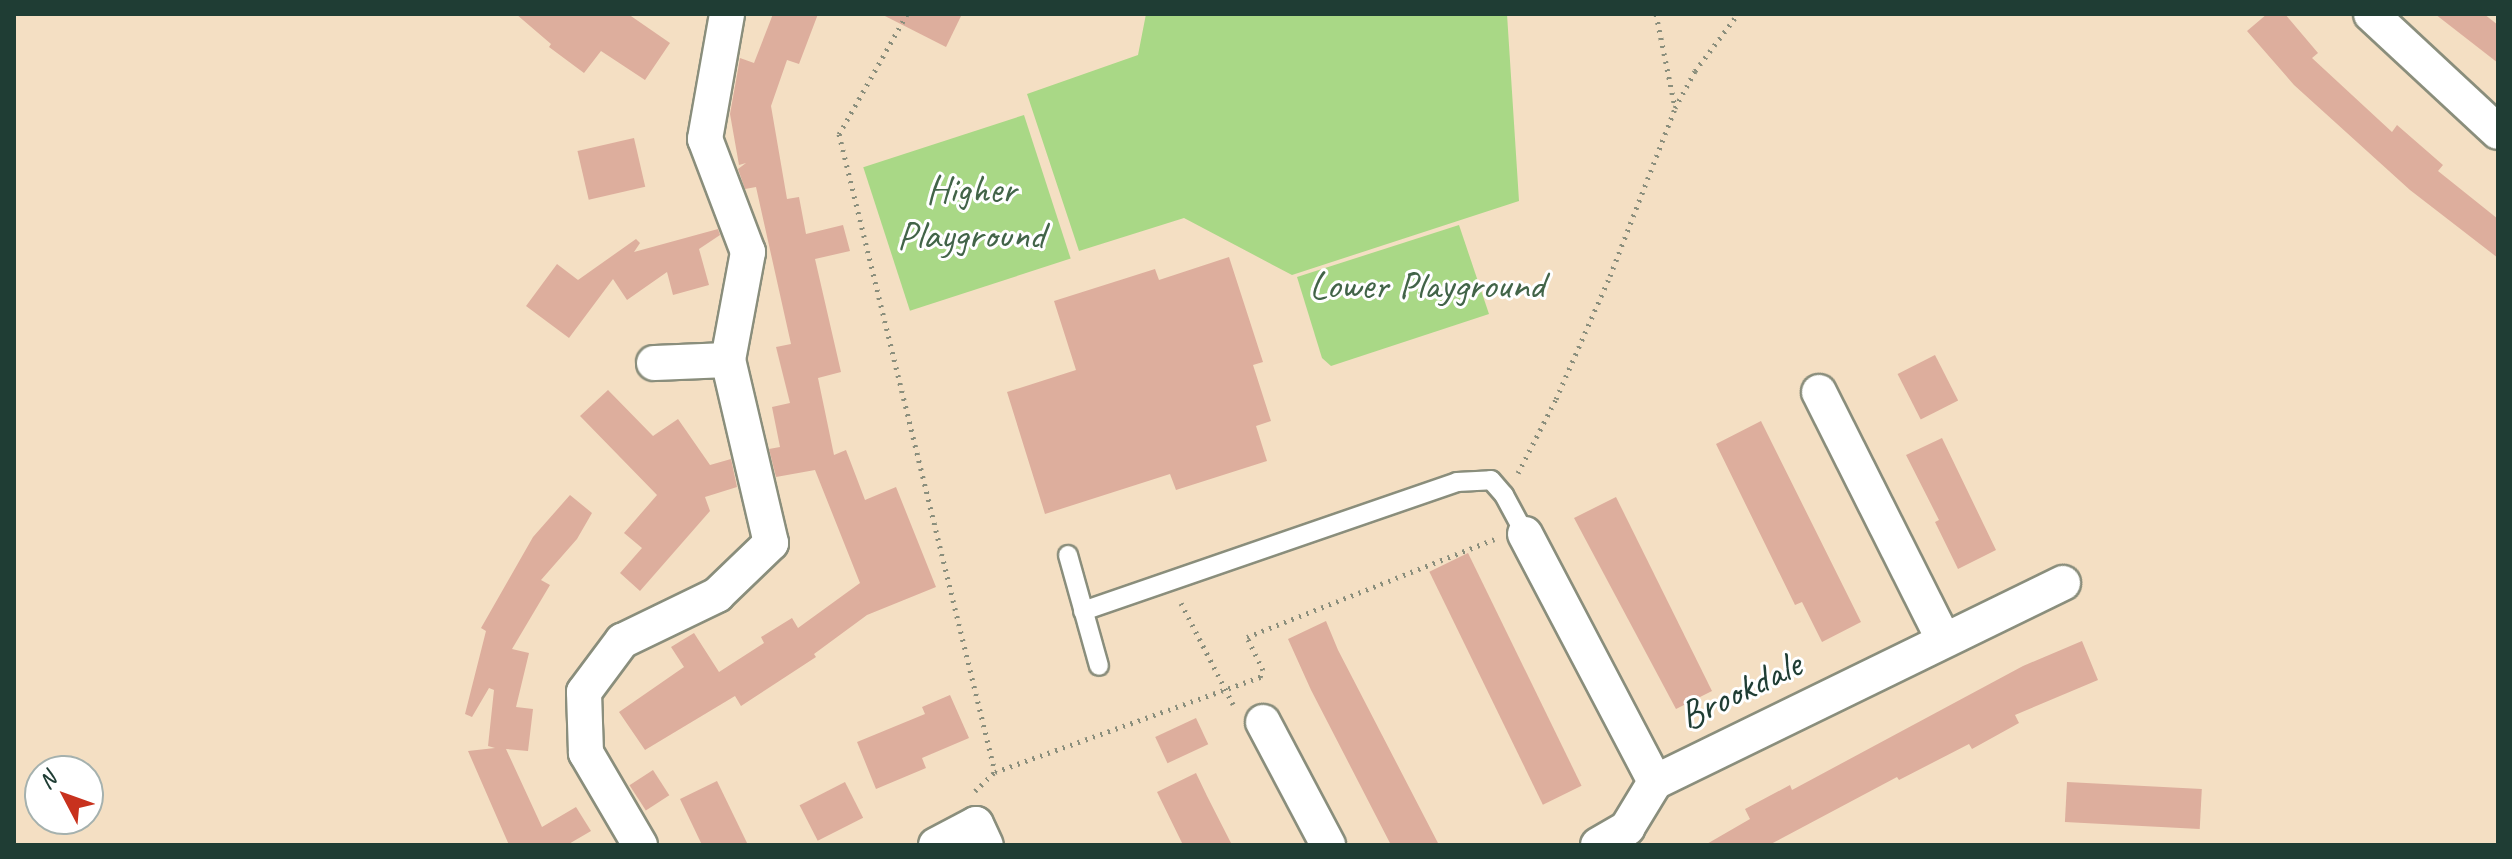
<!DOCTYPE html>
<html>
<head>
<meta charset="utf-8">
<style>
  body { margin:0 }
  #map { position:relative; width:2512px; height:859px; overflow:hidden; background:#f4dfc3; font-family:Caveat,sans-serif }
  div>[style] { position:absolute }
  .green>* { inset:0; background:#a9d886; transform-origin:0 0 }
  .building>* { inset:0; background:#ddae9d; transform-origin:0 0 }
  .path>* { height:5px; margin-top:-2.5px; transform-origin:0; background:repeating-linear-gradient(90deg,#8a8e7c 0 2px,transparent 0 8px) }
  .roads { filter:drop-shadow(2px 0 #8a8e7c) drop-shadow(-2px 0 #8a8e7c) drop-shadow(0 2px #8a8e7c) drop-shadow(0 -2px #8a8e7c) }
  .lane>* { height:18px; margin:-9px; padding:0 9px; transform-origin:9px; border-radius:9px; background:#fff }
  .street>* { height:34px; margin:-17px; padding:0 17px; transform-origin:17px; border-radius:17px; background:#fff }
  span { translate:-50% -50%; white-space:nowrap; text-align:center; line-height:1.15; -webkit-text-stroke:6px #fff; paint-order:stroke }
  .park-label { font-size:40px; color:#426448 }
  .street-label { font-size:40px; color:#1f3d34 }
  .frame { position:absolute; inset:0; border:16px solid #1f3d34; pointer-events:none }
  .north { position:absolute; left:24px; top:755px; width:80px; height:80px; box-sizing:border-box; background:#fff; border:2px solid #a5b1ae; border-radius:50%; rotate:311deg; font-size:22px; font-weight:700; line-height:32px; text-align:center; color:#1f3d34 }
  .north::after { content:''; display:block; margin:auto; width:28px; height:36px; background:#c8321e; clip-path:polygon(50% 0,100% 100%,50% 72%,0 100%) }
</style>
</head>
<body>
<div id="map">
  <div class="green">
    <i style="clip-path:polygon(1146px 14px,1507px 14px,1519px 201px,1292px 275px,1184px 218px,1079px 251px,1027px 94px,1138px 55px)"></i>
    <i style="left:1024px;top:115px;width:151px;height:169px;rotate:72deg"></i>
    <i style="clip-path:polygon(1459px 225px,1489px 314px,1331px 366px,1322px 358px,1297px 277px)"></i>
  </div>
  <div class="building">
    <i style="clip-path:polygon(516px 14px,628px 14px,670px 43px,645px 80px,601px 51px,584px 73px,549px 47px,551px 44px)"></i>
    <i style="clip-path:polygon(773px 14px,818px 14px,799px 64px,787px 60px,771px 106px,787px 199px,799px 197px,806px 234px,843px 225px,850px 251px,815px 259px,841px 372px,818px 378px,834px 455px,846px 450px,865px 500px,896px 487px,936px 587px,867px 615px,814px 654px,816px 657px,741px 706px,735px 696px,645px 750px,619px 712px,684px 667px,671px 647px,694px 633px,719px 672px,764px 643px,761px 637px,792px 618px,798px 628px,860px 583px,815px 470px,776px 477px,769px 449px,780px 447px,772px 407px,790px 403px,776px 347px,791px 344px,756px 187px,745px 189px,738px 169px,746px 163px,739px 165px,730px 114px,740px 58px,754px 63px)"></i>
    <i style="clip-path:polygon(881px 14px,962px 14px,946px 47px)"></i>
    <i style="clip-path:polygon(2267px 14px,2285px 14px,2318px 53px,2312px 58px,2392px 132px,2397px 125px,2443px 165px,2438px 171px,2498px 219px,2498px 258px,2410px 190px,2294px 85px,2247px 31px)"></i>
    <i style="clip-path:polygon(2435px 14px,2484px 14px,2498px 25px,2498px 63px)"></i>
    <i style="left:634px;top:138px;width:50px;height:58px;rotate:77deg"></i>
    <i style="clip-path:polygon(718px 229px,720px 235px,699px 249px,709px 285px,673px 295px,667px 272px,627px 300px,613px 279px,569px 338px,526px 306px,557px 264px,578px 280px,636px 239px,640px 243px,634px 252px)"></i>
    <i style="clip-path:polygon(1229px 257px,1263px 362px,1253px 365px,1271px 421px,1256px 426px,1267px 461px,1176px 490px,1170px 474px,1045px 514px,1007px 392px,1076px 370px,1054px 301px,1155px 269px,1159px 280px)"></i>
    <i style="left:1935px;top:355px;width:51px;height:42px;rotate:63deg"></i>
    <i style="clip-path:polygon(608px 390px,653px 436px,678px 419px,710px 465px,731px 459px,737px 487px,705px 497px,710px 511px,640px 591px,620px 573px,642px 548px,624px 533px,657px 495px,580px 416px)"></i>
    <i style="clip-path:polygon(1761px 421px,1861px 622px,1822px 642px,1802px 602px,1795px 605px,1716px 444px)"></i>
    <i style="clip-path:polygon(1942px 438px,1996px 550px,1958px 569px,1935px 522px,1939px 520px,1906px 455px)"></i>
    <i style="clip-path:polygon(570px 495px,592px 513px,577px 539px,541px 580px,550px 585px,512px 649px,529px 653px,516px 707px,533px 709px,528px 751px,506px 749px,542px 827px,576px 807px,591px 831px,567px 845px,509px 845px,468px 751px,495px 748px,488px 746px,494px 690px,489px 688px,472px 717px,465px 714px,486px 631px,481px 628px,533px 537px)"></i>
    <i style="clip-path:polygon(1616px 497px,1712px 691px,1676px 709px,1574px 518px)"></i>
    <i style="left:1468px;top:553px;width:259px;height:43px;rotate:64deg"></i>
    <i style="clip-path:polygon(1326px 621px,1338px 650px,1439px 845px,1391px 845px,1311px 690px,1288px 639px)"></i>
    <i style="clip-path:polygon(2082px 641px,2098px 680px,2015px 715px,2019px 723px,1972px 749px,1969px 744px,1899px 780px,1897px 777px,1769px 845px,1705px 845px,1750px 819px,1745px 809px,1790px 785px,1792px 790px,2023px 666px)"></i>
    <i style="clip-path:polygon(950px 695px,969px 738px,922px 758px,926px 768px,876px 789px,857px 742px,925px 714px,922px 707px)"></i>
    <i style="left:1196px;top:718px;width:29px;height:45px;rotate:65deg"></i>
    <i style="left:653px;top:770px;width:30px;height:28px;rotate:57deg"></i>
    <i style="clip-path:polygon(1196px 773px,1207px 796px,1232px 845px,1183px 845px,1157px 792px)"></i>
    <i style="clip-path:polygon(717px 781px,748px 845px,702px 845px,680px 799px)"></i>
    <i style="left:845px;top:782px;width:40px;height:51px;rotate:63deg"></i>
    <i style="left:2067px;top:782px;width:135px;height:40px;rotate:3deg"></i>
  </div>
  <div class="path">
    <i style="left:907px;top:14px;width:138px;rotate:119.5deg"></i>
    <i style="left:839px;top:134px;width:657px;rotate:76.26deg"></i>
    <i style="left:995px;top:772px;width:282px;rotate:-19.7deg"></i>
    <i style="left:1260px;top:677px;width:8px;rotate:-67deg"></i>
    <i style="left:1263px;top:670px;width:37px;rotate:-116deg"></i>
    <i style="left:1247px;top:637px;width:266px;rotate:-21.6deg"></i>
    <i style="left:1656px;top:14px;width:95px;rotate:78.5deg"></i>
    <i style="left:1518px;top:473px;width:83px;rotate:-62.8deg"></i>
    <i style="left:1556px;top:399px;width:134px;rotate:-66.3deg"></i>
    <i style="left:1610px;top:276px;width:180px;rotate:-68.8deg"></i>
    <i style="left:1675px;top:108px;width:42px;rotate:-61.6deg"></i>
    <i style="left:1695px;top:71px;width:71px;rotate:-53deg"></i>
    <i style="left:1181px;top:603px;width:114px;rotate:62.8deg"></i>
    <i style="left:975px;top:791px;width:28px;rotate:-44deg"></i>
  </div>
  <div class="roads">
    <div class="lane">
      <i style="left:1068px;top:555px;width:115px;rotate:74.4deg"></i>
      <i style="left:1083px;top:611px;width:396px;rotate:-19deg"></i>
      <i style="left:1457px;top:482px;width:34px;rotate:-3deg"></i>
      <i style="left:1491px;top:480px;width:20px;rotate:49deg"></i>
      <i style="left:1504px;top:495px;width:44px;rotate:61.7deg"></i>
    </div>
    <div class="street">
      <i style="left:2371px;top:14px;width:173px;rotate:42.9deg"></i>
      <i style="left:654px;top:363px;width:74px;rotate:-2.3deg"></i>
      <i style="left:1819px;top:392px;width:276px;rotate:63.3deg"></i>
      <i style="left:1525px;top:534px;width:280px;rotate:62.3deg"></i>
      <i style="left:1263px;top:722px;width:139px;rotate:62.1deg"></i>
      <i style="left:640px;top:845px;width:107px;rotate:-120.4deg"></i>
      <i style="left:586px;top:753px;width:61px;rotate:-91.9deg"></i>
      <i style="left:584px;top:692px;width:64px;rotate:-53.3deg"></i>
      <i style="left:622px;top:641px;width:106px;rotate:-25.8deg"></i>
      <i style="left:717px;top:595px;width:75px;rotate:-43.9deg"></i>
      <i style="left:771px;top:543px;width:188px;rotate:-103.2deg"></i>
      <i style="left:728px;top:360px;width:110px;rotate:-79.5deg"></i>
      <i style="left:748px;top:252px;width:121px;rotate:-110.8deg"></i>
      <i style="left:705px;top:139px;width:127px;rotate:-80deg"></i>
      <i style="left:936px;top:845px;width:45px;rotate:-27.7deg"></i>
      <i style="left:976px;top:824px;width:23px;rotate:65deg"></i>
      <i style="left:1598px;top:845px;width:34px;rotate:-30deg"></i>
      <i style="left:1627px;top:828px;width:54px;rotate:-58.7deg"></i>
      <i style="left:1655px;top:782px;width:454px;rotate:-26deg"></i>
    </div>
  </div>
  <div class="park-label">
    <span style="left:971px;top:212px">Higher<br>Playground</span>
    <span style="left:1427px;top:285px">Lower Playground</span>
  </div>
  <div class="street-label">
    <span style="left:1740px;top:690px;rotate:-26deg">Brookdale</span>
  </div>
  <div class="frame"></div>
  <div class="north">N</div>
</div>
</body>
</html>
